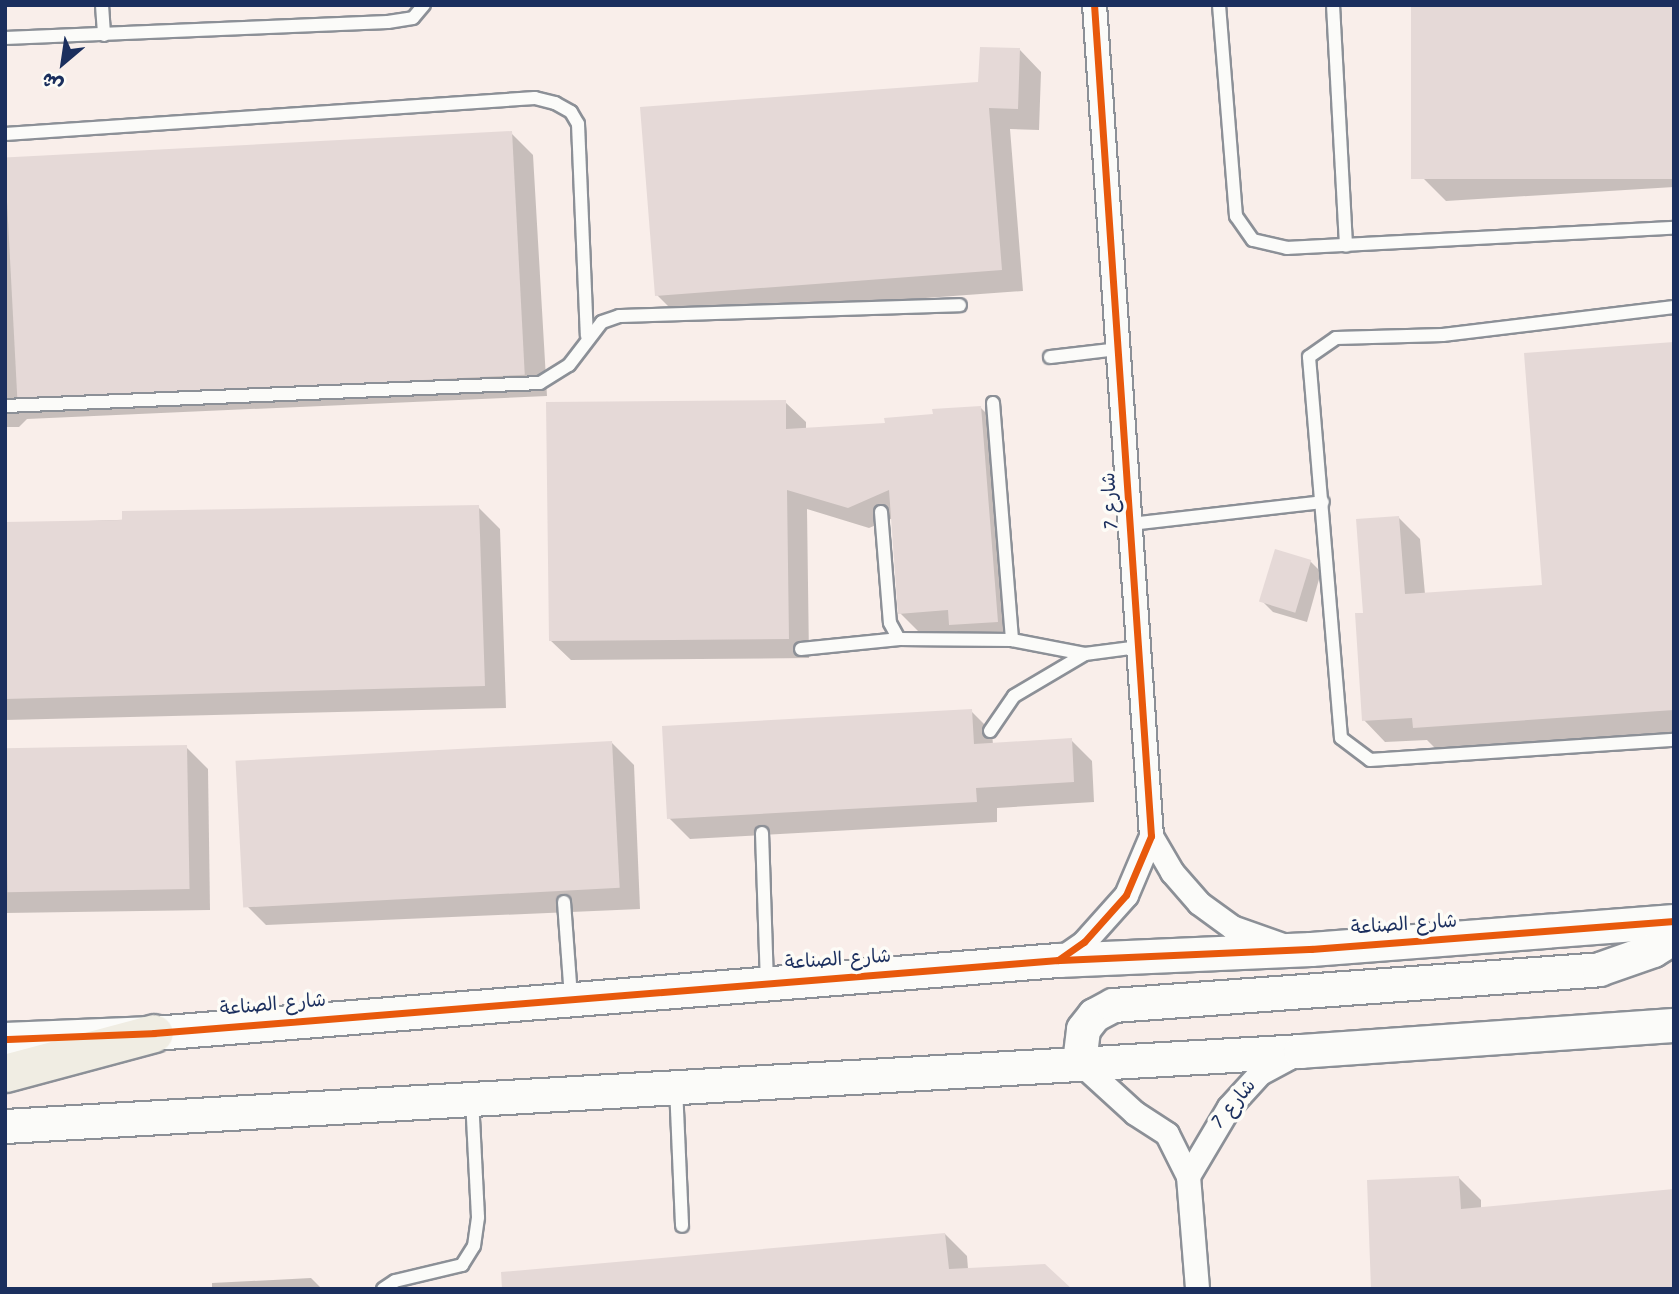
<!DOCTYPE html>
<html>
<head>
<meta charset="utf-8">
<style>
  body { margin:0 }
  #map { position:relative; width:1679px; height:1294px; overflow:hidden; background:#fcfbf8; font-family:Kalam,"Playpen Sans Arabic",sans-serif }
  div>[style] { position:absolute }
  .built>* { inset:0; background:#f9eeea; transform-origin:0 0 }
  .shadow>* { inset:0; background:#0003 }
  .building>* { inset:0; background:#e5d9d7; transform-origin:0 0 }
  .roads { filter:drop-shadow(2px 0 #8c9097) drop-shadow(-2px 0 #8c9097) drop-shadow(0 2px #8c9097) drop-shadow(0 -2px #8c9097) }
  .lane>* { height:12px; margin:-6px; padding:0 6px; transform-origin:6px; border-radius:6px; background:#fbfbf9 }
  .street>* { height:23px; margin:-11.5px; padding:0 11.5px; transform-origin:11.5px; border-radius:11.5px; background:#fbfbf9 }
  .secondary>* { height:33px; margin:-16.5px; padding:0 16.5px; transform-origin:16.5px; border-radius:16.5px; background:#fbfbf9 }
  .primary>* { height:37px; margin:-18.5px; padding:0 18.5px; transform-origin:18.5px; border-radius:18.5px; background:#f0ede3 }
  .cycleway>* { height:7px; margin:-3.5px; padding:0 3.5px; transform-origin:3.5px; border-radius:3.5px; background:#e8590c }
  span { translate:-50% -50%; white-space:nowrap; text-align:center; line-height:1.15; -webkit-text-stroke:7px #fdfcf7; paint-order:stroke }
  .street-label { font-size:19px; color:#1b2f5e }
  .frame { position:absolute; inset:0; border:7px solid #1b2f5e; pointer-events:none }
  .north { position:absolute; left:28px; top:28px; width:70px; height:70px; -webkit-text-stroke:5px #fdfcf7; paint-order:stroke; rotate:209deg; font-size:19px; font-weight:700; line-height:28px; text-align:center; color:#1b2f5e }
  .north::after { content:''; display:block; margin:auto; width:24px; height:32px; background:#1b2f5e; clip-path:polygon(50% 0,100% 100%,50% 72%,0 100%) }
</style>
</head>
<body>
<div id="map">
  <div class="built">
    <i style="left:5px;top:5px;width:1669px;height:1284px"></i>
  </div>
  <div class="shadow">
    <i style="clip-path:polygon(1674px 5px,1674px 187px,1446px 201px,1424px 179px)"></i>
    <i style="clip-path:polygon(1020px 50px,1041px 72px,1039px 130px,1010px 129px,1023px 291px,678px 316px,657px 295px,980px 83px)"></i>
    <i style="clip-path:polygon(511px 133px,533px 155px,547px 396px,27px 419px,19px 427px,5px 427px,5px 161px)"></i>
    <i style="clip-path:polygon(1674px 344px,1674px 733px,1436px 749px,1427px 740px,1385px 742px,1364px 720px,1365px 615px,1399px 518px,1420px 539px,1425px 594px,1544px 586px)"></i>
    <i style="clip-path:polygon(785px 402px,806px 422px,806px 429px,886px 424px,981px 408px,1001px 428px,1018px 642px,971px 645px,957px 631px,920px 633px,900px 613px,893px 518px,869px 528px,807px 509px,809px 658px,571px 660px,550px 640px)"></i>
    <i style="clip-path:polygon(478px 507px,500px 529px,506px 708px,5px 720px,5px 524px)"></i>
    <i style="clip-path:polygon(1310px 561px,1321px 572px,1307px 622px,1273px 612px,1262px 601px)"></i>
    <i style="clip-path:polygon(971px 711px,992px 732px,993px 745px,1071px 740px,1092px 761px,1094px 802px,997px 808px,997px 822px,690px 839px,669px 818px)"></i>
    <i style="clip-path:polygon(612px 743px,634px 765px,640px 909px,266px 925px,244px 903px)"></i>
    <i style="clip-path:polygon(186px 747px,208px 769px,210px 910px,5px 913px,5px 749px)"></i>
    <i style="clip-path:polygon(1459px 1178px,1481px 1200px,1481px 1209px,1674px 1289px,1324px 1289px,1373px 1287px)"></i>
    <i style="clip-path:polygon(945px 1234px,967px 1256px,968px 1269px,519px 1289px)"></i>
    <i style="clip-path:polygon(311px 1278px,322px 1289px,212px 1289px,212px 1283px)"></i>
  </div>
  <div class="building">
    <i style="left:1411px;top:5px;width:263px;height:174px"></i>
    <i style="clip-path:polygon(980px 47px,1020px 48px,1018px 109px,989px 108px,1002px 270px,655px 296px,640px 107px,978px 82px)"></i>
    <i style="left:512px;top:131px;width:244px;height:508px;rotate:87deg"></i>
    <i style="clip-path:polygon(1674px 342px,1674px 710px,1413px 728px,1412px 718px,1362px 721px,1355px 613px,1363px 613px,1356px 519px,1399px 516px,1405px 594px,1542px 585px,1524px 353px)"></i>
    <i style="clip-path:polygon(786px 400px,786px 429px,885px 423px,884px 418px,933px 414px,932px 409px,981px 406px,998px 622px,949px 625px,948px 610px,898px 614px,889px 490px,848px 508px,787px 490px,789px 639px,549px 641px,546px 402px)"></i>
    <i style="clip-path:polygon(479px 505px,485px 686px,5px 699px,5px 522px,122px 520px,122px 511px)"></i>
    <i style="left:1275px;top:549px;width:38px;height:55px;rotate:17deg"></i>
    <i style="clip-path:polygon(972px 709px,974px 744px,1072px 738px,1074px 782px,976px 788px,977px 802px,667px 819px,662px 726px)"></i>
    <i style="left:612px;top:741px;width:147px;height:377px;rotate:87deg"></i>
    <i style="left:187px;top:745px;width:144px;height:182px;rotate:89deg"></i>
    <i style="clip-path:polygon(1459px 1176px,1461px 1209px,1674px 1189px,1674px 1289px,1371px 1289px,1367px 1180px)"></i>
    <i style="clip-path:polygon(945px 1233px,949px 1269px,1045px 1264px,1072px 1289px,502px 1289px,501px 1272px)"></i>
  </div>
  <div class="roads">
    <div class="lane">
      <i style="left:102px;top:5px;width:30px;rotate:86deg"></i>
      <i style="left:1219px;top:5px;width:212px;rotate:85.4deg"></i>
      <i style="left:1236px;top:216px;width:29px;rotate:55deg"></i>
      <i style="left:1253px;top:240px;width:35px;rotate:13deg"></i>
      <i style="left:1287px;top:248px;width:388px;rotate:-3deg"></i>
      <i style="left:1333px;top:5px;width:241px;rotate:86.9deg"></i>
      <i style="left:5px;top:38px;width:383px;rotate:-2.4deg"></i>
      <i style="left:388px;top:22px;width:25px;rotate:-9deg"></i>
      <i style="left:413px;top:18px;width:17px;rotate:-50deg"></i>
      <i style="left:5px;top:134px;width:531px;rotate:-3.89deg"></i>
      <i style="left:535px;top:98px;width:21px;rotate:14deg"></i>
      <i style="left:555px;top:103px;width:18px;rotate:29deg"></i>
      <i style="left:571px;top:112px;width:14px;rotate:60deg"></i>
      <i style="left:578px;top:124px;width:212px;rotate:87.6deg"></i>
      <i style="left:1674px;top:307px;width:233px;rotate:173.1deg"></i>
      <i style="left:1443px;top:335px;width:107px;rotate:178.4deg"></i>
      <i style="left:1336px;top:338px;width:33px;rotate:145deg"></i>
      <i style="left:1309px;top:357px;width:382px;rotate:85.2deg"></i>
      <i style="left:1341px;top:738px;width:36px;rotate:37deg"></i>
      <i style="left:1370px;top:760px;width:305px;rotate:-3.8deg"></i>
      <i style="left:1050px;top:357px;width:68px;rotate:-6.7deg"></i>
      <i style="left:993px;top:403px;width:238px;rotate:85.4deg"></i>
      <i style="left:5px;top:406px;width:535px;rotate:-2.46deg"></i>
      <i style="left:540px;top:383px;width:34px;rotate:-32deg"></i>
      <i style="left:569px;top:365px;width:54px;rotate:-52.5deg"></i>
      <i style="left:602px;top:322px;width:18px;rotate:-19deg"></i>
      <i style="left:619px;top:316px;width:341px;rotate:-1.8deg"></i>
      <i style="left:881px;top:512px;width:111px;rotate:85.4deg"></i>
      <i style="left:890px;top:623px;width:18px;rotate:61deg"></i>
      <i style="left:1130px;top:524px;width:194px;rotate:-6.5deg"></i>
      <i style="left:801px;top:649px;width:99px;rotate:-5.8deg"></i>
      <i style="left:899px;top:639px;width:113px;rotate:0.5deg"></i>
      <i style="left:1012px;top:640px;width:74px;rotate:10.9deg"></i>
      <i style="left:990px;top:731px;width:42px;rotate:-55.6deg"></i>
      <i style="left:1014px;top:696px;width:82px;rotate:-30.6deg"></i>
      <i style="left:1085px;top:654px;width:53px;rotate:-7.5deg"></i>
      <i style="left:762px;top:833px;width:149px;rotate:88.1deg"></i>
      <i style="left:564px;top:902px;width:95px;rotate:85.8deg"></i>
      <i style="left:676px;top:1087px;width:139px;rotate:87.5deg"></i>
      <i style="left:383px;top:1289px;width:14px;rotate:-34deg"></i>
      <i style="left:395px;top:1281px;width:69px;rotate:-13.4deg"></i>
      <i style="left:462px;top:1265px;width:22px;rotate:-58deg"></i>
      <i style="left:474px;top:1246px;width:29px;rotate:-82deg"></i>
      <i style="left:478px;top:1217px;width:117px;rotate:-92.9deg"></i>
    </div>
    <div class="street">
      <i style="left:1151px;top:836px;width:42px;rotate:59.7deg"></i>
      <i style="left:1172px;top:872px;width:41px;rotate:48.9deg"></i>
      <i style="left:1199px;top:903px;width:41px;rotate:36deg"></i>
      <i style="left:1232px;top:927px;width:51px;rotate:19.5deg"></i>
      <i style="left:1060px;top:959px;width:29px;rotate:-35deg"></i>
      <i style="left:1084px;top:942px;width:63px;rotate:-48.2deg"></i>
      <i style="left:1126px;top:895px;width:64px;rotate:-67deg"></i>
      <i style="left:1151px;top:836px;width:833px;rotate:-93.92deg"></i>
      <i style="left:1079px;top:1062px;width:76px;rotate:42.3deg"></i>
      <i style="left:1135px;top:1113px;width:38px;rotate:33deg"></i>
      <i style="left:1167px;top:1134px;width:47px;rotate:63.4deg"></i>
      <i style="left:1188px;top:1176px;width:113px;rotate:85.4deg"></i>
      <i style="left:1188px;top:1176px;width:80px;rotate:-59.3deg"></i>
      <i style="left:1229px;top:1107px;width:46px;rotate:-47.6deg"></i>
      <i style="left:1260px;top:1073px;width:38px;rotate:-28deg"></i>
    </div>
    <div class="secondary">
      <i style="left:5px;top:1039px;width:149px;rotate:-2.3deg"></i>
      <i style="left:154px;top:1033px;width:907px;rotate:-4.62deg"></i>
      <i style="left:1058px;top:960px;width:253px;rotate:-2.5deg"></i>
      <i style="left:1311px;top:949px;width:364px;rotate:-4.4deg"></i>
      <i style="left:1079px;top:1062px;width:33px;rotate:-83deg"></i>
      <i style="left:1083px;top:1029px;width:18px;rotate:-52deg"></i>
      <i style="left:1094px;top:1015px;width:21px;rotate:-28deg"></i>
      <i style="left:1113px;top:1005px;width:487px;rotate:-4.2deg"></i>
      <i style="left:1599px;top:969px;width:57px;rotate:-19.4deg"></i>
      <i style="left:1653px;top:950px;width:25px;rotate:-32deg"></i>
      <i style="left:5px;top:1126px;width:1297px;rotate:-3.31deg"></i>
      <i style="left:1300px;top:1051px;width:375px;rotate:-4deg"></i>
    </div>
    <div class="primary">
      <i style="left:5px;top:1073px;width:154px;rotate:-15deg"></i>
    </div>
  </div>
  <div class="cycleway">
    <i style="left:1058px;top:960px;width:32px;rotate:-35deg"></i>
    <i style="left:1084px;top:942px;width:63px;rotate:-48.2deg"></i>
    <i style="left:1126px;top:895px;width:64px;rotate:-67deg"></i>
    <i style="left:1151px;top:836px;width:833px;rotate:-93.92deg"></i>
    <i style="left:5px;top:1039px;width:149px;rotate:-2.3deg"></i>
    <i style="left:154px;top:1033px;width:907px;rotate:-4.62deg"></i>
    <i style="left:1058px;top:960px;width:253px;rotate:-2.5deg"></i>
    <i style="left:1311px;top:949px;width:364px;rotate:-4.4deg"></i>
  </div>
  <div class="street-label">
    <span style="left:1112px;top:501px;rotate:-94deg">شارع 7</span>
    <span style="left:1404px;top:926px;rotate:-4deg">شارع الصناعة</span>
    <span style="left:838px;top:961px;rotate:-4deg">شارع الصناعة</span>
    <span style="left:273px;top:1006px;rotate:-5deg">شارع الصناعة</span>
    <span style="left:1235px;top:1105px;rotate:-51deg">شارع 7</span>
  </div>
  <div class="frame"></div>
  <div class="north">ش</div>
</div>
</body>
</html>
